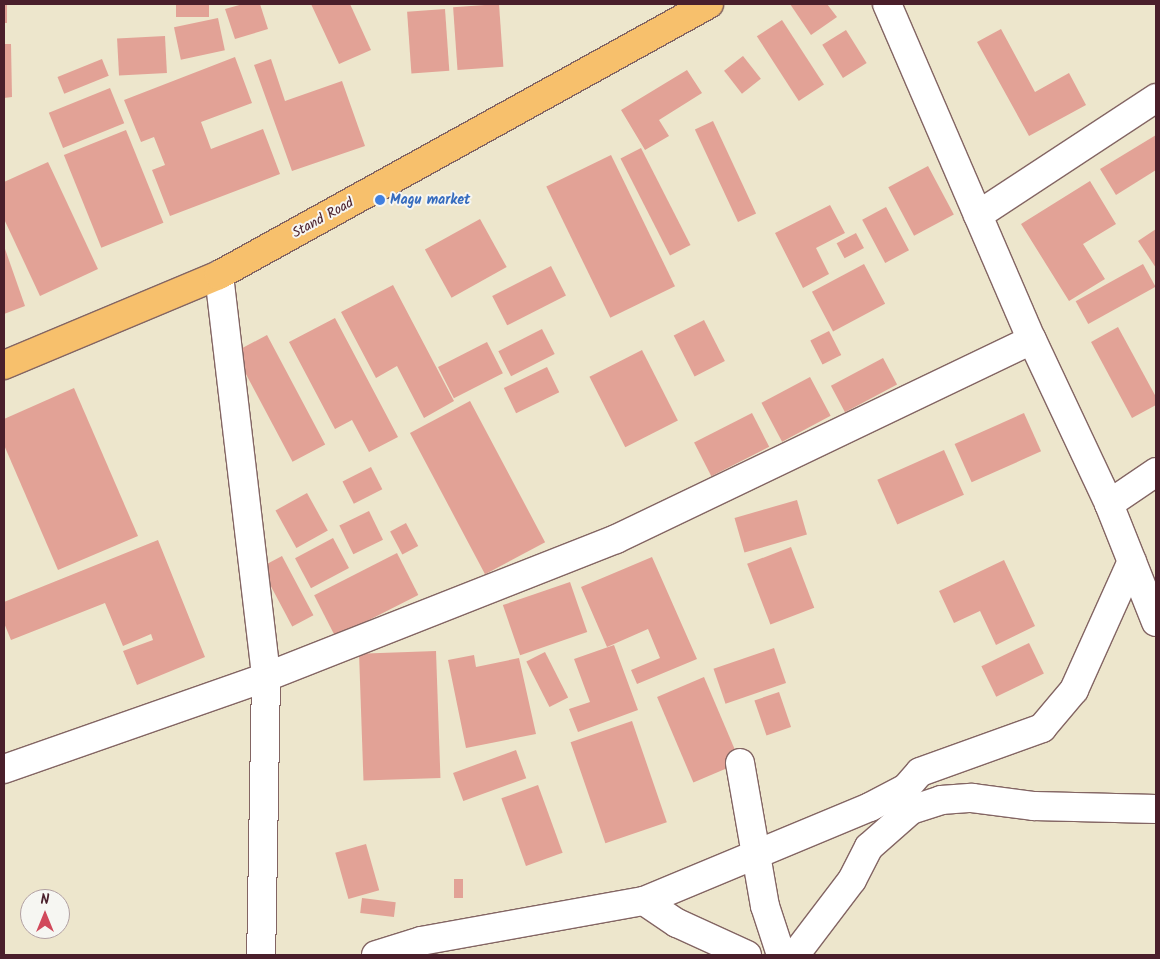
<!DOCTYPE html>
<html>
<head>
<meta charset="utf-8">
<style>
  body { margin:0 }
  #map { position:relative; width:1160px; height:959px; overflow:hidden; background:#ede6cc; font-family:Kalam,sans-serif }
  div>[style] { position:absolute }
  .building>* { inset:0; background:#e2a296; transform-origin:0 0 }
  .roads { filter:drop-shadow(1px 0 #836563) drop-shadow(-1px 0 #836563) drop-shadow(0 1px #836563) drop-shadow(0 -1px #836563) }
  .minor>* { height:28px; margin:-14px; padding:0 14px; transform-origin:14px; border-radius:14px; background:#fff }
  .major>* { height:28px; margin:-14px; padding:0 14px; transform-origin:14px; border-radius:14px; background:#f7c06c }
  .dots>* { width:14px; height:14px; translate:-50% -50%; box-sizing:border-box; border:2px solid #f6f6f2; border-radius:50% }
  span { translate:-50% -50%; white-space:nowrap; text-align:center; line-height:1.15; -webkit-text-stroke:4px #f6f6f2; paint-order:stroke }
  .shop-label { font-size:14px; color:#366cbe; font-weight:700 }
  .left { translate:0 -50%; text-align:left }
  .street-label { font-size:14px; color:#4a1f2b }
  .frame { position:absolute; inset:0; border:5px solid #4a1f2b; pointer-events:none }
  .north { position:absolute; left:20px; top:889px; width:50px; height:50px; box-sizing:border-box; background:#f6f6f2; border:1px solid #b1a0a2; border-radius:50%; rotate:0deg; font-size:14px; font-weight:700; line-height:20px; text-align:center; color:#4a1f2b }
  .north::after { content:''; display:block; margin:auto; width:18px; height:22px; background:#d1495b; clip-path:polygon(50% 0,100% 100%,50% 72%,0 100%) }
</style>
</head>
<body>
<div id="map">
  <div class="building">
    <i style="left:4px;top:4px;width:3px;height:19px"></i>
    <i style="left:176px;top:4px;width:33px;height:13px"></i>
    <i style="clip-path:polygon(243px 4px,260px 4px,268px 29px,235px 39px,225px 9px)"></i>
    <i style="clip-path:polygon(311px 4px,350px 4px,371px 50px,339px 64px)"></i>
    <i style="left:499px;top:4px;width:63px;height:46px;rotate:86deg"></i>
    <i style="clip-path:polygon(790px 4px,827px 4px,837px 17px,811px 35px)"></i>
    <i style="left:445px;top:9px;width:62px;height:38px;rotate:86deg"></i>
    <i style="left:218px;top:18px;width:33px;height:45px;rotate:78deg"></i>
    <i style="left:782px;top:20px;width:77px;height:30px;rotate:57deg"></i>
    <i style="clip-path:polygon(1001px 29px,1035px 92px,1069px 73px,1086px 105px,1029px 136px,977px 42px)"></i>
    <i style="left:846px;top:30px;width:39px;height:28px;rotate:58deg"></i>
    <i style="left:165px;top:36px;width:37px;height:48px;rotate:87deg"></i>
    <i style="clip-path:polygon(4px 44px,11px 44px,12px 97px,4px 98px)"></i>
    <i style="left:743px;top:56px;width:29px;height:24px;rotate:52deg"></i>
    <i style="clip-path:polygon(235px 57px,252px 103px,201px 122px,211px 149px,263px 129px,280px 174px,170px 216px,152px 170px,165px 165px,154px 137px,141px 142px,124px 100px)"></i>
    <i style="left:102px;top:59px;width:18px;height:48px;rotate:68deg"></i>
    <i style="clip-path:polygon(271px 59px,285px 101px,342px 81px,365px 146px,292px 171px,254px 65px)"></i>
    <i style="clip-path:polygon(687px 70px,702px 93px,659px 120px,669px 136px,645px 150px,621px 110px)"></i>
    <i style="left:110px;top:88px;width:38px;height:66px;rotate:68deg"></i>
    <i style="left:713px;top:121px;width:102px;height:20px;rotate:65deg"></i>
    <i style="left:126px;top:130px;width:100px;height:67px;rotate:68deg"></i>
    <i style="clip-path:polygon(1156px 135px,1156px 170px,1116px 195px,1100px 169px)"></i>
    <i style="left:641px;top:148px;width:109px;height:23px;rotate:63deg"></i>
    <i style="left:611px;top:155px;width:146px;height:72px;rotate:64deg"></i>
    <i style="clip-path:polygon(48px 162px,98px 269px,40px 296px,4px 219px,4px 182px)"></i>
    <i style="left:928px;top:166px;width:55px;height:45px;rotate:62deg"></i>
    <i style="clip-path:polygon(1090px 181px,1116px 224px,1083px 244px,1105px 279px,1069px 301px,1021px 224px)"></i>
    <i style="clip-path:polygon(830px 205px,845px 233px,816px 248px,829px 274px,803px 288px,775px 233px)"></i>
    <i style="left:886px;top:207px;width:49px;height:27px;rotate:62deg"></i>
    <i style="left:480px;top:219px;width:55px;height:63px;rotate:61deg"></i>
    <i style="clip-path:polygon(1156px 229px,1156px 268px,1138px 241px)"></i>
    <i style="left:856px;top:233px;width:17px;height:22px;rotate:62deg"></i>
    <i style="clip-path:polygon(4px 246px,25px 306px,4px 314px)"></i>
    <i style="left:864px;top:264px;width:45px;height:59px;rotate:62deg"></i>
    <i style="left:1143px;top:264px;width:26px;height:77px;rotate:61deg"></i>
    <i style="left:551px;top:266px;width:33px;height:66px;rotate:63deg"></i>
    <i style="clip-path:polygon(393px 285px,454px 401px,424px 418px,397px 366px,376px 378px,341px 312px)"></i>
    <i style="clip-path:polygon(335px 318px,398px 437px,369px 452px,352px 420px,335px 429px,289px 342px)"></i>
    <i style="left:704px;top:320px;width:46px;height:34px;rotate:63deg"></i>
    <i style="clip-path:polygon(1118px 327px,1156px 397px,1156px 405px,1132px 418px,1091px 342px)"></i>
    <i style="left:542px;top:329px;width:28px;height:49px;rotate:63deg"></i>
    <i style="left:829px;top:331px;width:27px;height:21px;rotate:63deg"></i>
    <i style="left:267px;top:335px;width:124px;height:37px;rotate:62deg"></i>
    <i style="left:487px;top:342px;width:35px;height:55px;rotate:63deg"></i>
    <i style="left:642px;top:350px;width:79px;height:59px;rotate:63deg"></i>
    <i style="left:883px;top:358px;width:30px;height:59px;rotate:62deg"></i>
    <i style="left:547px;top:367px;width:28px;height:48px;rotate:64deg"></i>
    <i style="left:810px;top:377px;width:44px;height:55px;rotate:62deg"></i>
    <i style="clip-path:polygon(74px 388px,138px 536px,58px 570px,4px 445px,4px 419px)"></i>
    <i style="left:470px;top:401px;width:160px;height:68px;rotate:62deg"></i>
    <i style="left:752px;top:413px;width:38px;height:65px;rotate:63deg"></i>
    <i style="left:1024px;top:413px;width:42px;height:76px;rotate:66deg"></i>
    <i style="left:944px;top:450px;width:49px;height:73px;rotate:66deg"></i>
    <i style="left:371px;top:467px;width:25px;height:32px;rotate:63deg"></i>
    <i style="left:307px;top:493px;width:43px;height:36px;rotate:61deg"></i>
    <i style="left:797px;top:500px;width:36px;height:65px;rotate:74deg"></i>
    <i style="left:369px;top:511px;width:32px;height:33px;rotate:64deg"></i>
    <i style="left:406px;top:523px;width:26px;height:18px;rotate:62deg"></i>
    <i style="left:333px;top:538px;width:34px;height:43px;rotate:62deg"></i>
    <i style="clip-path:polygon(158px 540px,205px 657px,137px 685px,123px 651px,153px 640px,151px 634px,123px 646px,105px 603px,11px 640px,4px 623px,4px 602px)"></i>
    <i style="left:791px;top:547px;width:65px;height:47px;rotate:69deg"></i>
    <i style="left:397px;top:553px;width:47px;height:93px;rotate:63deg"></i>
    <i style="left:282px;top:556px;width:67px;height:24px;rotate:62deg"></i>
    <i style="clip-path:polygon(652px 557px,697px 659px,637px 684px,631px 670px,660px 658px,648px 629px,607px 647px,581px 587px)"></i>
    <i style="clip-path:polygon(1004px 560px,1035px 626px,996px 645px,980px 611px,954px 623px,939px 591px)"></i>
    <i style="left:570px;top:582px;width:53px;height:71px;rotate:71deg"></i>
    <i style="left:1029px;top:643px;width:34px;height:53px;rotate:64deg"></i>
    <i style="clip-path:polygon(614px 645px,638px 710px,578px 732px,569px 709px,590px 702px,574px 659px)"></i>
    <i style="left:774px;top:648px;width:37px;height:64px;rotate:71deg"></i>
    <i style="left:436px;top:651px;width:127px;height:77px;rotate:88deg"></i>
    <i style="left:545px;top:652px;width:51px;height:21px;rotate:63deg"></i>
    <i style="clip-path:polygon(474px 655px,476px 667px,519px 658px,536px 734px,466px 748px,448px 660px)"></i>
    <i style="left:704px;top:677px;width:93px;height:51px;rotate:67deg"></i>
    <i style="left:779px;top:692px;width:37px;height:26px;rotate:71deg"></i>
    <i style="left:632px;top:721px;width:107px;height:65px;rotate:71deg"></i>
    <i style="left:516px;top:750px;width:30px;height:67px;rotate:70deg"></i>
    <i style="left:538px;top:785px;width:72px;height:39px;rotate:70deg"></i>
    <i style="left:366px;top:844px;width:48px;height:32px;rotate:74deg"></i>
    <i style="left:454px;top:879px;width:9px;height:19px"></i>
    <i style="left:362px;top:898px;width:34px;height:15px;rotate:7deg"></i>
  </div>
  <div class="roads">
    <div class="minor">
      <i style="left:887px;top:4px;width:366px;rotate:66.7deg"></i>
      <i style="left:1032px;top:340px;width:181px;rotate:64.8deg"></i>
      <i style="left:1109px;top:504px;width:127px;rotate:68.3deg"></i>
      <i style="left:978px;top:215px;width:213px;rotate:-33.3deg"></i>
      <i style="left:219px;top:275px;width:405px;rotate:83.3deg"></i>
      <i style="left:266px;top:677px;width:278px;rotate:91deg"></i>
      <i style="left:1109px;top:504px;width:57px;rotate:-34.2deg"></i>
      <i style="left:740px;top:763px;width:145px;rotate:80.1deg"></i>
      <i style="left:765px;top:906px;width:52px;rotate:71.9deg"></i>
      <i style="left:4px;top:769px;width:278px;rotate:-19.3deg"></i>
      <i style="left:266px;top:677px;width:376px;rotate:-21.5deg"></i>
      <i style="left:616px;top:539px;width:461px;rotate:-25.6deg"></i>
      <i style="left:644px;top:901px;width:40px;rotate:34deg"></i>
      <i style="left:677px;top:923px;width:77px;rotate:24.6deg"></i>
      <i style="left:376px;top:955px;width:47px;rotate:-17.3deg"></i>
      <i style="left:421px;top:941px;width:227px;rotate:-10.2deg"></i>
      <i style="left:644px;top:901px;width:245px;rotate:-22.6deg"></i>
      <i style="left:870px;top:807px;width:41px;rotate:-27.8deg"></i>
      <i style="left:906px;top:788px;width:21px;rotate:-49deg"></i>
      <i style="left:920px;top:772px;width:130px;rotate:-19.8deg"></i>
      <i style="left:1042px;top:728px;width:50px;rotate:-49.9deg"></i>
      <i style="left:1074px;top:690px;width:141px;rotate:-65.8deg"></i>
      <i style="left:795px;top:955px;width:94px;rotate:-52.8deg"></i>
      <i style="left:852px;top:880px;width:37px;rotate:-63deg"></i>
      <i style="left:869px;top:847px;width:56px;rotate:-41.4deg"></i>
      <i style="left:911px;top:810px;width:32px;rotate:-18deg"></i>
      <i style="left:941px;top:800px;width:31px;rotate:-4deg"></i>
      <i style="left:972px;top:798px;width:63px;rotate:7.4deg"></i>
      <i style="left:1034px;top:806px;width:122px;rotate:1.4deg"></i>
    </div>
    <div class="major">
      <i style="left:4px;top:365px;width:233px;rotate:-22.7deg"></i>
      <i style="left:219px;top:275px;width:560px;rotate:-28.95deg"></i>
    </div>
  </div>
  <div class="dots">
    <i style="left:380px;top:200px;background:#3f7fe0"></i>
  </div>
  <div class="shop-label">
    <span class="left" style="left:390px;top:200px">Magu market</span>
  </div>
  <div class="street-label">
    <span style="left:323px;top:218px;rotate:-29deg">Stand Road</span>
  </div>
  <div class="frame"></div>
  <div class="north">N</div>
</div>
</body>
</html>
